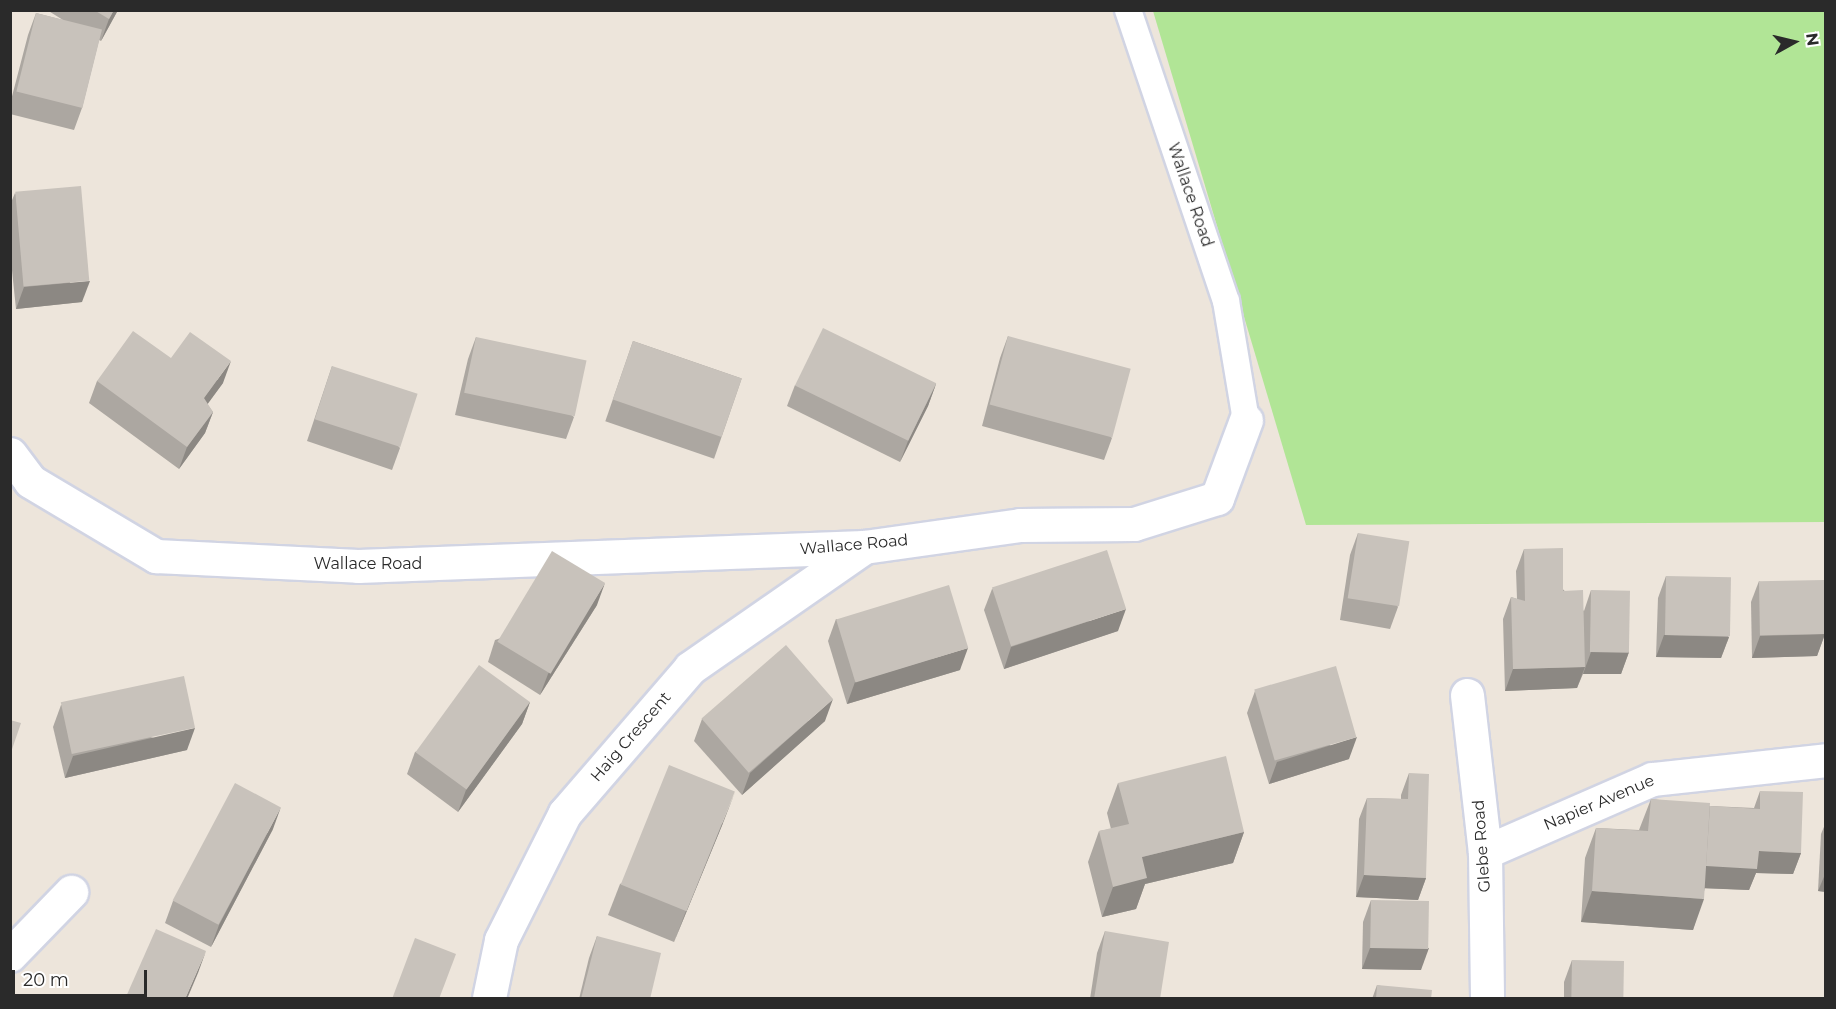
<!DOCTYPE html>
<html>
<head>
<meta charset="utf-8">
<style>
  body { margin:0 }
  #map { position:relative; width:1836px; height:1009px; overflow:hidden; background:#ede5db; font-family:Montserrat,sans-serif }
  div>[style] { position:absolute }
  .green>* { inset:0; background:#b1e596 }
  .roads { filter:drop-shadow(2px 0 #d1d4e3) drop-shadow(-2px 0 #d1d4e3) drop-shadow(0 2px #d1d4e3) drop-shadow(0 -2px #d1d4e3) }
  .lane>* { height:26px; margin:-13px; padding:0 13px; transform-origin:13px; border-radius:13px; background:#fff }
  .street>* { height:33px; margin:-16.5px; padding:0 16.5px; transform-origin:16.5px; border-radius:16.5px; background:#fff }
  .wall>* { inset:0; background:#aca7a1; transform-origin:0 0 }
  .shaded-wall>* { inset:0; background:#8c8883 }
  .building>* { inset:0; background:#c8c2bb; transform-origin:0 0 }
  span { translate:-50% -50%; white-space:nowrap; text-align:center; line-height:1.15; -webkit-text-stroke:4.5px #fff; paint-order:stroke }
  .street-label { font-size:16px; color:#2a2a2a }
  .frame { position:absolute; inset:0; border:12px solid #2a2a2a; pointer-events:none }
  .north { position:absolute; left:1764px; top:12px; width:60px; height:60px; -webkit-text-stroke:4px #fff; paint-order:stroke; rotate:82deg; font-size:16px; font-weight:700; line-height:24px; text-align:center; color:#2a2a2a }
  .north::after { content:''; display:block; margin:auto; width:21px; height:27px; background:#2a2a2a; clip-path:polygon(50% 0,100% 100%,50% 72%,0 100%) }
  .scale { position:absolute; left:12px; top:970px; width:135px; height:27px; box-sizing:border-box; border:3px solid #2a2a2a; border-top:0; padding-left:8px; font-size:18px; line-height:21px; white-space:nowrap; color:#2a2a2a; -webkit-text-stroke:4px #fff; paint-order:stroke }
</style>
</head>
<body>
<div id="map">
  <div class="green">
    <i style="clip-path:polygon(1153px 11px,1825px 11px,1825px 522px,1306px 525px)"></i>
  </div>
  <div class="roads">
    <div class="lane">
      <i style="left:1128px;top:10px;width:307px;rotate:71.4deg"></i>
      <i style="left:1226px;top:301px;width:121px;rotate:80.5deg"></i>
    </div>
    <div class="street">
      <i style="left:10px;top:454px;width:34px;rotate:53deg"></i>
      <i style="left:30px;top:481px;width:147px;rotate:30.8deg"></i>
      <i style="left:156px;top:556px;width:202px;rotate:2.8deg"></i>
      <i style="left:358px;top:566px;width:506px;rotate:-2.15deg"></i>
      <i style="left:864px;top:547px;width:158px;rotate:-8deg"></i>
      <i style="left:1020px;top:525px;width:114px;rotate:-0.5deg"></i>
      <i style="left:1134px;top:524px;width:87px;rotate:-17.4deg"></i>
      <i style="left:1217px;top:498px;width:83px;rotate:-69.6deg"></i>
      <i style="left:1467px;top:695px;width:158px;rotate:83.5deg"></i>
      <i style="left:1485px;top:852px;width:146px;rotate:89.2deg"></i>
      <i style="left:1485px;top:852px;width:182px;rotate:-23.6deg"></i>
      <i style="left:1652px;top:779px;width:175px;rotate:-6.2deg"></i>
      <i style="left:10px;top:955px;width:88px;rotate:-45.9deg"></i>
      <i style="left:489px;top:998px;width:59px;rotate:-78.3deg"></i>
      <i style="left:501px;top:940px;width:142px;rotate:-63.3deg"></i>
      <i style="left:565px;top:813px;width:191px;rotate:-49.2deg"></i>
      <i style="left:690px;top:668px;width:212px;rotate:-34.8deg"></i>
    </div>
  </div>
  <div class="wall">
    <i style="clip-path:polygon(47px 10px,118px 10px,101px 41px,99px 40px,82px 108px,74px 130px,10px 114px,10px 104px,28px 35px,36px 13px,63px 20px)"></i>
    <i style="clip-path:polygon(15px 193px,82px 302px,16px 309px,10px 251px,10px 205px)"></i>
    <i style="clip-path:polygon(1008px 336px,1112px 438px,1104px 460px,982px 426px,1000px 358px)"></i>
    <i style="clip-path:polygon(476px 337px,574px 417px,566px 439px,455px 415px,468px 359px)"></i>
    <i style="left:633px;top:341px;width:115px;height:85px;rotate:19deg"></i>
    <i style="clip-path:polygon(171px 358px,223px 383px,207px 404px,213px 412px,205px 433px,179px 469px,89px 403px,97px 381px)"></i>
    <i style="clip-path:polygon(332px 366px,400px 448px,392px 470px,307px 441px)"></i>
    <i style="clip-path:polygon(936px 384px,928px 406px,900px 462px,787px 406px,795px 385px)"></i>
    <i style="clip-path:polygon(1358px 533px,1398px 607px,1390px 629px,1340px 620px,1350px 555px)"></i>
    <i style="clip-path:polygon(1524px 549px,1584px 611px,1591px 590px,1629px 652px,1621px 674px,1583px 674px,1577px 688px,1505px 691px,1503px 619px,1511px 597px,1517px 599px,1516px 571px)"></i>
    <i style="clip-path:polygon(1666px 576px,1729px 637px,1721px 658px,1656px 657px,1658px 598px)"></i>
    <i style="clip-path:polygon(1759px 581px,1825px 634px,1817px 656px,1752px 658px,1751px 602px)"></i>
    <i style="clip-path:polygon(992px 589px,1118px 631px,1004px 669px,984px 610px)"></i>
    <i style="clip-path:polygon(597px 605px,540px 695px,488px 662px,495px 640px)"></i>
    <i style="clip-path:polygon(836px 619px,960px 670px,847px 704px,828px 641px)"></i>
    <i style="clip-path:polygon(1255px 691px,1349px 759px,1269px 784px,1247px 713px)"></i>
    <i style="clip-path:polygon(530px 702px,522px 724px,458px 812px,407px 774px,415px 752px)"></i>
    <i style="clip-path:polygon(61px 705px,187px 750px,65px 778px,53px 727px)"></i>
    <i style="clip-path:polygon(702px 719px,825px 721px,742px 795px,694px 741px)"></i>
    <i style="clip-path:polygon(1409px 773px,1426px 878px,1418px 900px,1356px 897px,1359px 819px,1367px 798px,1401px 799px,1401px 795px)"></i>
    <i style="clip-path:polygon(1118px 783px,1244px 832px,1233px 863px,1145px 884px,1136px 909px,1102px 917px,1088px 862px,1099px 831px,1111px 829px,1107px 813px)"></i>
    <i style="clip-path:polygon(1760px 791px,1801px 853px,1793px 874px,1756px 873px,1749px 890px,1705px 888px,1693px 930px,1581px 922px,1585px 858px,1596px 828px,1639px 830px,1651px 799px,1710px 806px,1754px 808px)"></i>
    <i style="clip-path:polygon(1826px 822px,1826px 892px,1818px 891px,1821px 834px)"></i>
    <i style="clip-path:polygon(723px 823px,674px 942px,608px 915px,620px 884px)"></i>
    <i style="clip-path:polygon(273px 829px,211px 947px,165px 923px,173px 901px)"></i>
    <i style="clip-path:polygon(1371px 900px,1421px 970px,1362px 969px,1363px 922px)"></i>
    <i style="clip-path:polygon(1105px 931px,1160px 999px,1090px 999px,1097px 953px)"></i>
    <i style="clip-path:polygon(597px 936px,650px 999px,579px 999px,589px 958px)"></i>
    <i style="clip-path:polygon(1572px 960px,1624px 999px,1564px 999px,1564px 982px)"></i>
    <i style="clip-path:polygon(1377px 985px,1431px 999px,1372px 999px)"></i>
  </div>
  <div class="shaded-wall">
    <i style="clip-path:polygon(114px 10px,118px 10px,101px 41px,109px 19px)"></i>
    <i style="clip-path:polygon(90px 281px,82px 302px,16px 309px,24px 287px)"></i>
    <i style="clip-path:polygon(231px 361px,223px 383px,196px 420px,204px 398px)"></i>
    <i style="clip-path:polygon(936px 384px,928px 406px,900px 462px,908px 441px)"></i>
    <i style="clip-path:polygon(213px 412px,205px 433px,179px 469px,187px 447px)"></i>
    <i style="clip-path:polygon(605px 583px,597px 605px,540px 695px,548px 674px)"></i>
    <i style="clip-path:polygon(1126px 609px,1118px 631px,1004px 669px,1011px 647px)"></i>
    <i style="clip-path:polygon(1825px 634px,1817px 656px,1752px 658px,1760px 636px)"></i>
    <i style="clip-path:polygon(1664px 635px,1729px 637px,1721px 658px,1656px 657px)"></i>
    <i style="clip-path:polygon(968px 648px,960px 670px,847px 704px,855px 682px)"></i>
    <i style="clip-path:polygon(1591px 652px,1629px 652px,1621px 674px,1583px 674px)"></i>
    <i style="clip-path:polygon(1585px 667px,1577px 688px,1505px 691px,1513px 669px)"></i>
    <i style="clip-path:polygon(833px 699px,825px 721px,742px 795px,750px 773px)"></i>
    <i style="clip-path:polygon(530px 702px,522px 724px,458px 812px,466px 790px)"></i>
    <i style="clip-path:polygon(195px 728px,187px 750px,65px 778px,73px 756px)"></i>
    <i style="clip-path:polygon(1357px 737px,1349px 759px,1269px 784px,1277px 762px)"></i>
    <i style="clip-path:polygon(735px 792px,723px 823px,674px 942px,686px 911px)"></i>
    <i style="clip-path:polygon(281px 807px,273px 829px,211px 947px,219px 925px)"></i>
    <i style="clip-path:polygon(1244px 832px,1233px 863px,1145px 884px,1136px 909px,1102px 917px,1113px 887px,1142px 857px)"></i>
    <i style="clip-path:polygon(1759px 851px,1801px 853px,1793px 874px,1756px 873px,1749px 890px,1698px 888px,1706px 866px)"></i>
    <i style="clip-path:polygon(1826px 872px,1826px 892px,1818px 891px)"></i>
    <i style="clip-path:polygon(1364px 875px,1426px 878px,1418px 900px,1356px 897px)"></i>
    <i style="clip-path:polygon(1592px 891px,1704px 899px,1693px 930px,1581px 922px)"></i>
    <i style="clip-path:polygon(1370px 948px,1429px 948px,1421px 970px,1362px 969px)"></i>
    <i style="clip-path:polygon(206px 951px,198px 973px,187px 999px,185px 999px)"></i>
  </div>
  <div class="building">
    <i style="clip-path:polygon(94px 10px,114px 10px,109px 19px)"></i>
    <i style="left:36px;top:13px;width:68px;height:81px;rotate:14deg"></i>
    <i style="left:81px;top:186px;width:95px;height:66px;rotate:85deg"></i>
    <i style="left:823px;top:328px;width:126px;height:64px;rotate:26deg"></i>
    <i style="clip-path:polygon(133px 331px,171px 358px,190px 332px,231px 361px,204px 398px,213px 412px,187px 447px,97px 381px)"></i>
    <i style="left:1008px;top:336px;width:127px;height:71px;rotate:15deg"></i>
    <i style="left:476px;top:337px;width:113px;height:57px;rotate:12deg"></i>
    <i style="left:633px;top:341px;width:115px;height:62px;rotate:19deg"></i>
    <i style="left:332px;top:366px;width:90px;height:56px;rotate:18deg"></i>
    <i style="left:1358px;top:533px;width:52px;height:66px;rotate:9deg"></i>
    <i style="clip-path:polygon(1563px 548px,1563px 591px,1583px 590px,1585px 667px,1513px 669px,1511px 597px,1525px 601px,1524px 549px)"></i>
    <i style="left:1107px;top:550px;width:62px;height:121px;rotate:72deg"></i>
    <i style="left:552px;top:551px;width:62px;height:106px;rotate:31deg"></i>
    <i style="left:1666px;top:576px;width:65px;height:59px;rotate:1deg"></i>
    <i style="left:1824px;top:580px;width:54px;height:65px;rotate:89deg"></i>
    <i style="left:949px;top:585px;width:66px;height:118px;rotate:73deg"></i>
    <i style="left:1591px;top:590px;width:39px;height:62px;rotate:1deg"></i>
    <i style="left:786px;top:645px;width:72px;height:112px;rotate:49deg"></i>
    <i style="left:479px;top:665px;width:63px;height:108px;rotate:36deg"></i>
    <i style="left:1336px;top:666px;width:74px;height:85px;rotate:74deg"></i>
    <i style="left:184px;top:676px;width:53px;height:126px;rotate:78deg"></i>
    <i style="clip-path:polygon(10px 720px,21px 723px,10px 755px)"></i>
    <i style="clip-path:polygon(1226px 756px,1244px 832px,1142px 857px,1147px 878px,1113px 887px,1099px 831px,1129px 824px,1118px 783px)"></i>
    <i style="left:669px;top:765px;width:71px;height:129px;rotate:22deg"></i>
    <i style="clip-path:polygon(1409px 773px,1429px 774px,1426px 878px,1364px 875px,1367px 798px,1408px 799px)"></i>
    <i style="left:235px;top:783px;width:52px;height:133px;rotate:28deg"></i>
    <i style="clip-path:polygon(1760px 791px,1803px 792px,1801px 853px,1759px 851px,1757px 869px,1706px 866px,1710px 806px,1760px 809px)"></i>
    <i style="clip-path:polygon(1651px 799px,1710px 803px,1704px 899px,1592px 891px,1596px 828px,1648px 831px)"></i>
    <i style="left:1371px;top:900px;width:58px;height:48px;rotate:1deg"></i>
    <i style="clip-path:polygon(156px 929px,206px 951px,185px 999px,125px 999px)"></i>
    <i style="clip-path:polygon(1105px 931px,1169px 942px,1160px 999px,1094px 999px)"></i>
    <i style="clip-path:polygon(597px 936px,661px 953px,650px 999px,581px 999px)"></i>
    <i style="clip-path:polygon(415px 938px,456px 954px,439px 999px,392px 999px)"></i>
    <i style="left:1572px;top:960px;width:52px;height:39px;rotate:1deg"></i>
    <i style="clip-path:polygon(1377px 985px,1432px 990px,1431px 999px,1376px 999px)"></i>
  </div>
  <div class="street-label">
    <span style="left:1190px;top:195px;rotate:71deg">Wallace Road</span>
    <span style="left:854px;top:545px;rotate:-5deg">Wallace Road</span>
    <span style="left:368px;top:564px">Wallace Road</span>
    <span style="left:631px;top:737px;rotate:-49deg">Haig Crescent</span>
    <span style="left:1599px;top:803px;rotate:-23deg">Napier Avenue</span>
    <span style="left:1482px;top:846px;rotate:-94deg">Glebe Road</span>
  </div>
  <div class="frame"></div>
  <div class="north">N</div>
  <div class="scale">20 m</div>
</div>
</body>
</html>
